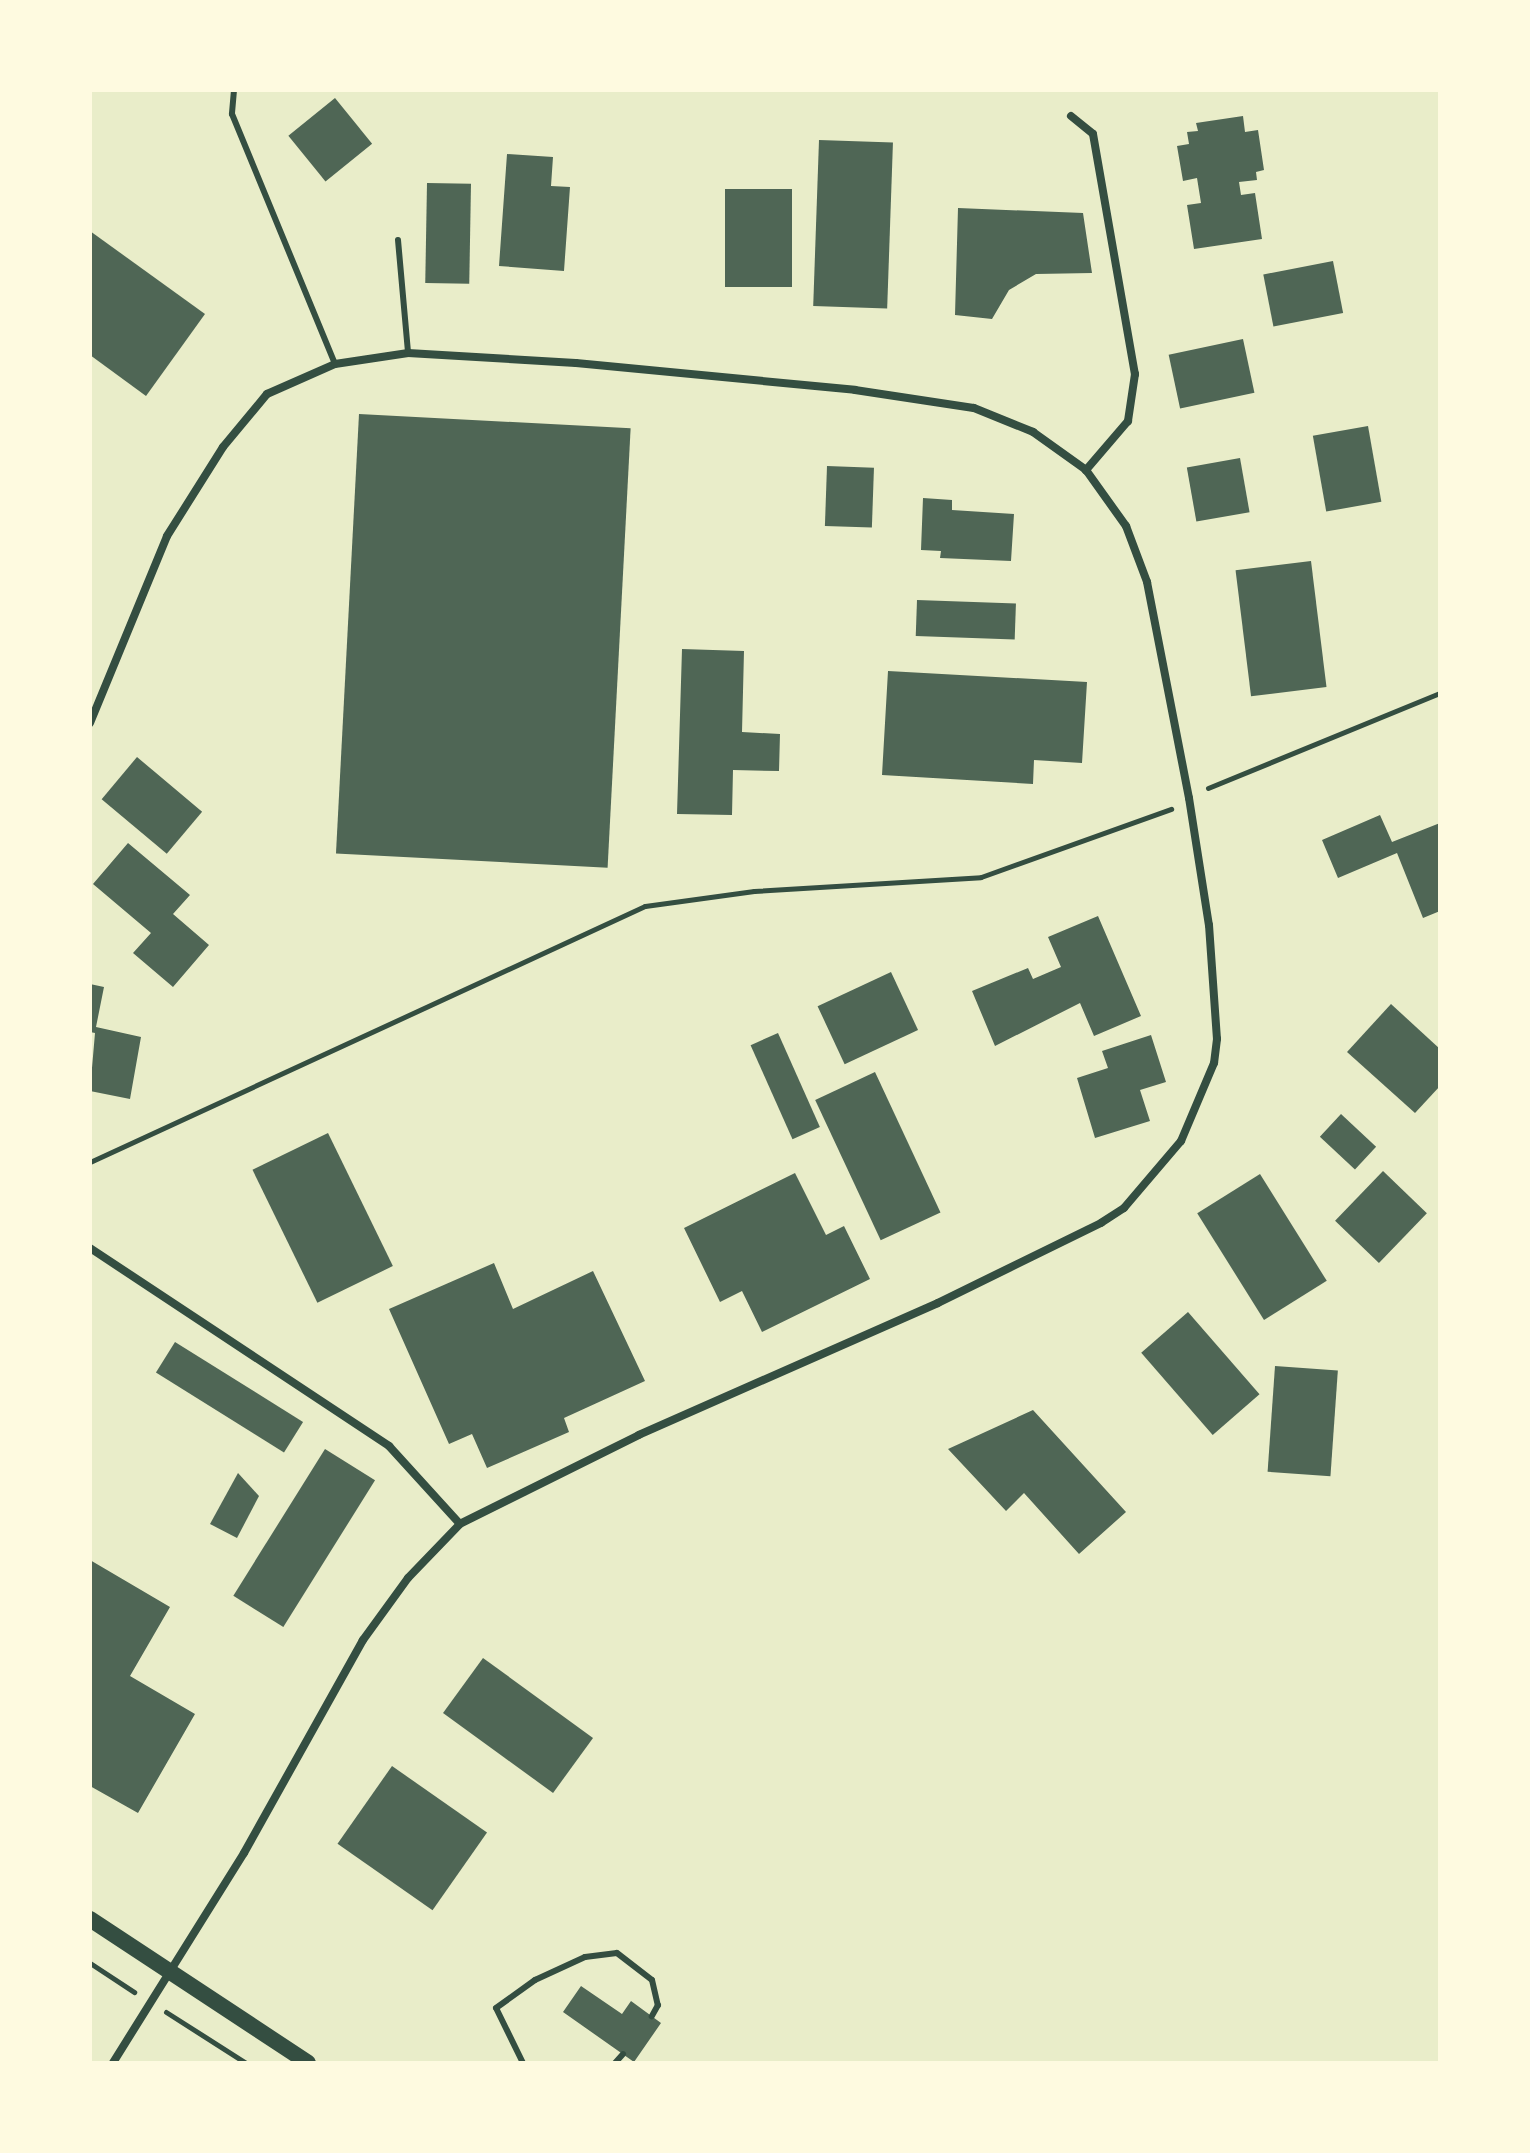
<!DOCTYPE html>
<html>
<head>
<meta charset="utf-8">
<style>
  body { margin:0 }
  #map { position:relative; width:1530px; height:2153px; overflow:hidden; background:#e9edc9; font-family:"PT Sans Narrow",sans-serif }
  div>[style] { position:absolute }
  .building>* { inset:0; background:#4f6655; transform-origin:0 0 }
  .path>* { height:5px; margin:-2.5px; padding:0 2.5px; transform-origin:2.5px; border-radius:2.5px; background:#344e41 }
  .service>* { height:6px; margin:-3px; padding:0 3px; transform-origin:3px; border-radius:3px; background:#344e41 }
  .minor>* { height:8px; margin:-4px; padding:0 4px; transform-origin:4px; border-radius:4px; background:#344e41 }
  .secondary>* { height:16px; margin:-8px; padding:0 8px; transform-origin:8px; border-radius:8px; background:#344e41 }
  span { translate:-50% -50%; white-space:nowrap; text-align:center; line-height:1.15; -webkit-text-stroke:8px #fefae0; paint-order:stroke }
  .frame { position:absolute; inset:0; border:92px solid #fefae0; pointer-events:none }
</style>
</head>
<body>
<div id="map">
  <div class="building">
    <i style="left:335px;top:98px;width:59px;height:60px;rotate:51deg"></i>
    <i style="clip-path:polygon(1243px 116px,1245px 132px,1258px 130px,1264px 170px,1256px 172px,1257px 180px,1239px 182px,1241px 195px,1255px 193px,1262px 239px,1194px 249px,1187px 205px,1201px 203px,1197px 178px,1183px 181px,1177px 146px,1189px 144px,1187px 132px,1198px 131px,1196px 123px)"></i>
    <i style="left:819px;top:140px;width:74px;height:166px;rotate:2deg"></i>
    <i style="clip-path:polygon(507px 154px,553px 157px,551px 186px,570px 187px,564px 271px,499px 266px)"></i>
    <i style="left:427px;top:183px;width:44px;height:100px;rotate:1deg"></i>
    <i style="left:725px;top:189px;width:67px;height:98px"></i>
    <i style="clip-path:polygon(958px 208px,1083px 213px,1092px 273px,1036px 274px,1009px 290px,992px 319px,955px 315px)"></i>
    <i style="clip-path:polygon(90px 231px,205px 314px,146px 396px,90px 355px)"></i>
    <i style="left:1333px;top:261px;width:53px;height:71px;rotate:79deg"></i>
    <i style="left:1243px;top:339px;width:55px;height:76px;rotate:78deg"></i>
    <i style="left:359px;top:414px;width:272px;height:440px;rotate:3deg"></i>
    <i style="left:1368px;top:426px;width:77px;height:56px;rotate:80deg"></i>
    <i style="left:1240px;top:458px;width:55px;height:54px;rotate:80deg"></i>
    <i style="left:827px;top:466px;width:47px;height:60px;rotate:2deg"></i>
    <i style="clip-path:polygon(923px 498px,952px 500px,952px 510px,1014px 514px,1011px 561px,940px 558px,941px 551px,921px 550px)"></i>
    <i style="left:1311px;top:561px;width:127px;height:76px;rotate:83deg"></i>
    <i style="left:917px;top:600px;width:99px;height:36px;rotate:2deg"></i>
    <i style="clip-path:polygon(682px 649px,744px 651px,742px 732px,780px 734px,779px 771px,733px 770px,732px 815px,677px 814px)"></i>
    <i style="clip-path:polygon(888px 671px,1087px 682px,1082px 763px,1034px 760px,1033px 784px,882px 775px)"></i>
    <i style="left:137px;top:757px;width:85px;height:55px;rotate:40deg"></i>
    <i style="clip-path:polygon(1380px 815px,1392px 842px,1440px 823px,1440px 911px,1423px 918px,1397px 853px,1338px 878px,1322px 840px)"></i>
    <i style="clip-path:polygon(128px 843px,190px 895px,173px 914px,209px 945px,173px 987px,133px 953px,151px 933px,93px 884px)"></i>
    <i style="clip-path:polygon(1098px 916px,1141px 1016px,1094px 1036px,1080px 1003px,995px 1046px,972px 991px,1028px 968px,1033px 979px,1061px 967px,1048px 937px)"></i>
    <i style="left:891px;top:972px;width:64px;height:81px;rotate:65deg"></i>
    <i style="clip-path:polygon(90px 984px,104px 987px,96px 1027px,141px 1037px,130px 1099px,90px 1091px,95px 1033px,90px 1032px)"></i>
    <i style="clip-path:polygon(1391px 1004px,1440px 1049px,1440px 1086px,1415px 1113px,1347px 1052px)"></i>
    <i style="left:778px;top:1033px;width:103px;height:30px;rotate:66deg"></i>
    <i style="clip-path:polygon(1151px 1035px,1166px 1082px,1140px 1090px,1150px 1121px,1095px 1138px,1077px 1078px,1108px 1068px,1102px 1051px)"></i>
    <i style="left:875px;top:1072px;width:155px;height:66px;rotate:65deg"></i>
    <i style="left:1341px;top:1114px;width:48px;height:31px;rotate:43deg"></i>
    <i style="left:328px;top:1133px;width:148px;height:84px;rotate:64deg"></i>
    <i style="left:1383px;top:1171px;width:61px;height:69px;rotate:44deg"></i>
    <i style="clip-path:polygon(795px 1173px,826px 1235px,844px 1226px,870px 1279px,762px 1332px,742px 1291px,720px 1302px,684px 1228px)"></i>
    <i style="left:1260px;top:1174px;width:126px;height:74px;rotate:58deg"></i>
    <i style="clip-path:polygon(494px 1263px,513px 1309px,593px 1271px,645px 1381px,564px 1418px,569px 1432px,487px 1468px,472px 1434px,449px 1444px,389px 1309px)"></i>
    <i style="left:1188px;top:1312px;width:109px;height:62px;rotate:49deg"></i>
    <i style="left:175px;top:1342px;width:151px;height:36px;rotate:32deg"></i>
    <i style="left:1275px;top:1366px;width:63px;height:106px;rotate:4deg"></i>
    <i style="clip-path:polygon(1033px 1410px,1126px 1512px,1079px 1554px,1024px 1493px,1006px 1511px,948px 1449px)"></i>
    <i style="left:325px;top:1449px;width:59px;height:173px;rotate:32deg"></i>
    <i style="clip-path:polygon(238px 1473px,259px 1496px,237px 1538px,210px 1524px)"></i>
    <i style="clip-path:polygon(90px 1560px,170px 1607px,130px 1676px,195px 1714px,138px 1813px,90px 1786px)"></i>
    <i style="left:483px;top:1658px;width:136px;height:68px;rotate:36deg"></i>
    <i style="left:392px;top:1766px;width:116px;height:95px;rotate:35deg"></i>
    <i style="clip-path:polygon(581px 1986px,622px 2014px,631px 2001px,661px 2023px,634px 2062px,563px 2012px)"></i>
  </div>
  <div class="path">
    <i style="left:1208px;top:788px;width:251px;rotate:-22.3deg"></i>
    <i style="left:90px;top:1162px;width:611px;rotate:-24.76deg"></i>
    <i style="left:645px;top:906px;width:110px;rotate:-7.8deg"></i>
    <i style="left:754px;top:891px;width:227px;rotate:-3.5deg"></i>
    <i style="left:981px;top:877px;width:202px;rotate:-19.7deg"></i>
    <i style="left:90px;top:1963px;width:53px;rotate:33.4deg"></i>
    <i style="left:166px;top:2012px;width:95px;rotate:32.5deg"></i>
  </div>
  <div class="service">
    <i style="left:234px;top:90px;width:24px;rotate:95deg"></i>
    <i style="left:232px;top:114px;width:270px;rotate:67.6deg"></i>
    <i style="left:398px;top:240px;width:113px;rotate:84.9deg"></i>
    <i style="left:523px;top:2063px;width:61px;rotate:-116.1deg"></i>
    <i style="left:496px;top:2008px;width:48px;rotate:-35.7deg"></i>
    <i style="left:535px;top:1980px;width:55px;rotate:-24.7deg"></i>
    <i style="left:585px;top:1957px;width:32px;rotate:-7deg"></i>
    <i style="left:617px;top:1953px;width:44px;rotate:37.6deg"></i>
    <i style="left:652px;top:1980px;width:26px;rotate:77deg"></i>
    <i style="left:658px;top:2005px;width:13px;rotate:119deg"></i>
    <i style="left:615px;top:2063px;width:12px;rotate:-48deg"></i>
  </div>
  <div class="minor">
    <i style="left:1071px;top:116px;width:28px;rotate:39deg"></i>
    <i style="left:1093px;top:134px;width:244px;rotate:80.1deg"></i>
    <i style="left:1135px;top:374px;width:48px;rotate:98.5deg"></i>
    <i style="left:1128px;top:421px;width:65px;rotate:130.6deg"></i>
    <i style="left:90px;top:723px;width:202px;rotate:-67.6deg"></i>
    <i style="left:167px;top:536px;width:105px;rotate:-57.8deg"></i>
    <i style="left:223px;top:447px;width:69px;rotate:-50.3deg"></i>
    <i style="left:267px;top:394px;width:74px;rotate:-23.8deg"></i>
    <i style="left:335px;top:364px;width:74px;rotate:-8.6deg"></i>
    <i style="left:408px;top:353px;width:168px;rotate:3.4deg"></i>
    <i style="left:576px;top:363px;width:280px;rotate:5.5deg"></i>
    <i style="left:855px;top:390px;width:120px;rotate:8.6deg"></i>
    <i style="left:974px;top:408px;width:64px;rotate:22.1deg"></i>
    <i style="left:1033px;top:432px;width:65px;rotate:35.6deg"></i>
    <i style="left:1086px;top:470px;width:69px;rotate:54.5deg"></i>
    <i style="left:1126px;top:526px;width:60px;rotate:69.4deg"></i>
    <i style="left:1147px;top:582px;width:220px;rotate:79deg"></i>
    <i style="left:1189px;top:798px;width:129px;rotate:81.1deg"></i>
    <i style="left:1209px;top:925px;width:114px;rotate:86deg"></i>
    <i style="left:1217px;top:1039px;width:24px;rotate:97deg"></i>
    <i style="left:1214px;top:1063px;width:85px;rotate:112.9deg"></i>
    <i style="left:1181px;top:1141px;width:88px;rotate:130.4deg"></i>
    <i style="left:1124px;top:1208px;width:27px;rotate:147deg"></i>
    <i style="left:1101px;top:1223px;width:182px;rotate:153.9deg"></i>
    <i style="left:938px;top:1303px;width:327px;rotate:156.2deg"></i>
    <i style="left:639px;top:1435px;width:200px;rotate:153.6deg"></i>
    <i style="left:460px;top:1524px;width:75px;rotate:133.9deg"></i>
    <i style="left:408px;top:1578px;width:77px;rotate:126deg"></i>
    <i style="left:363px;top:1640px;width:244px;rotate:119.2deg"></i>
    <i style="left:244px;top:1853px;width:248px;rotate:122deg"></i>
    <i style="left:90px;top:1248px;width:359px;rotate:33.5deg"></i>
    <i style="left:389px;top:1446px;width:105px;rotate:47.7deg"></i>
  </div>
  <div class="secondary">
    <i style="left:90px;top:1919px;width:261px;rotate:33.4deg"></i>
  </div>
  <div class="frame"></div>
</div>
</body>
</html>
